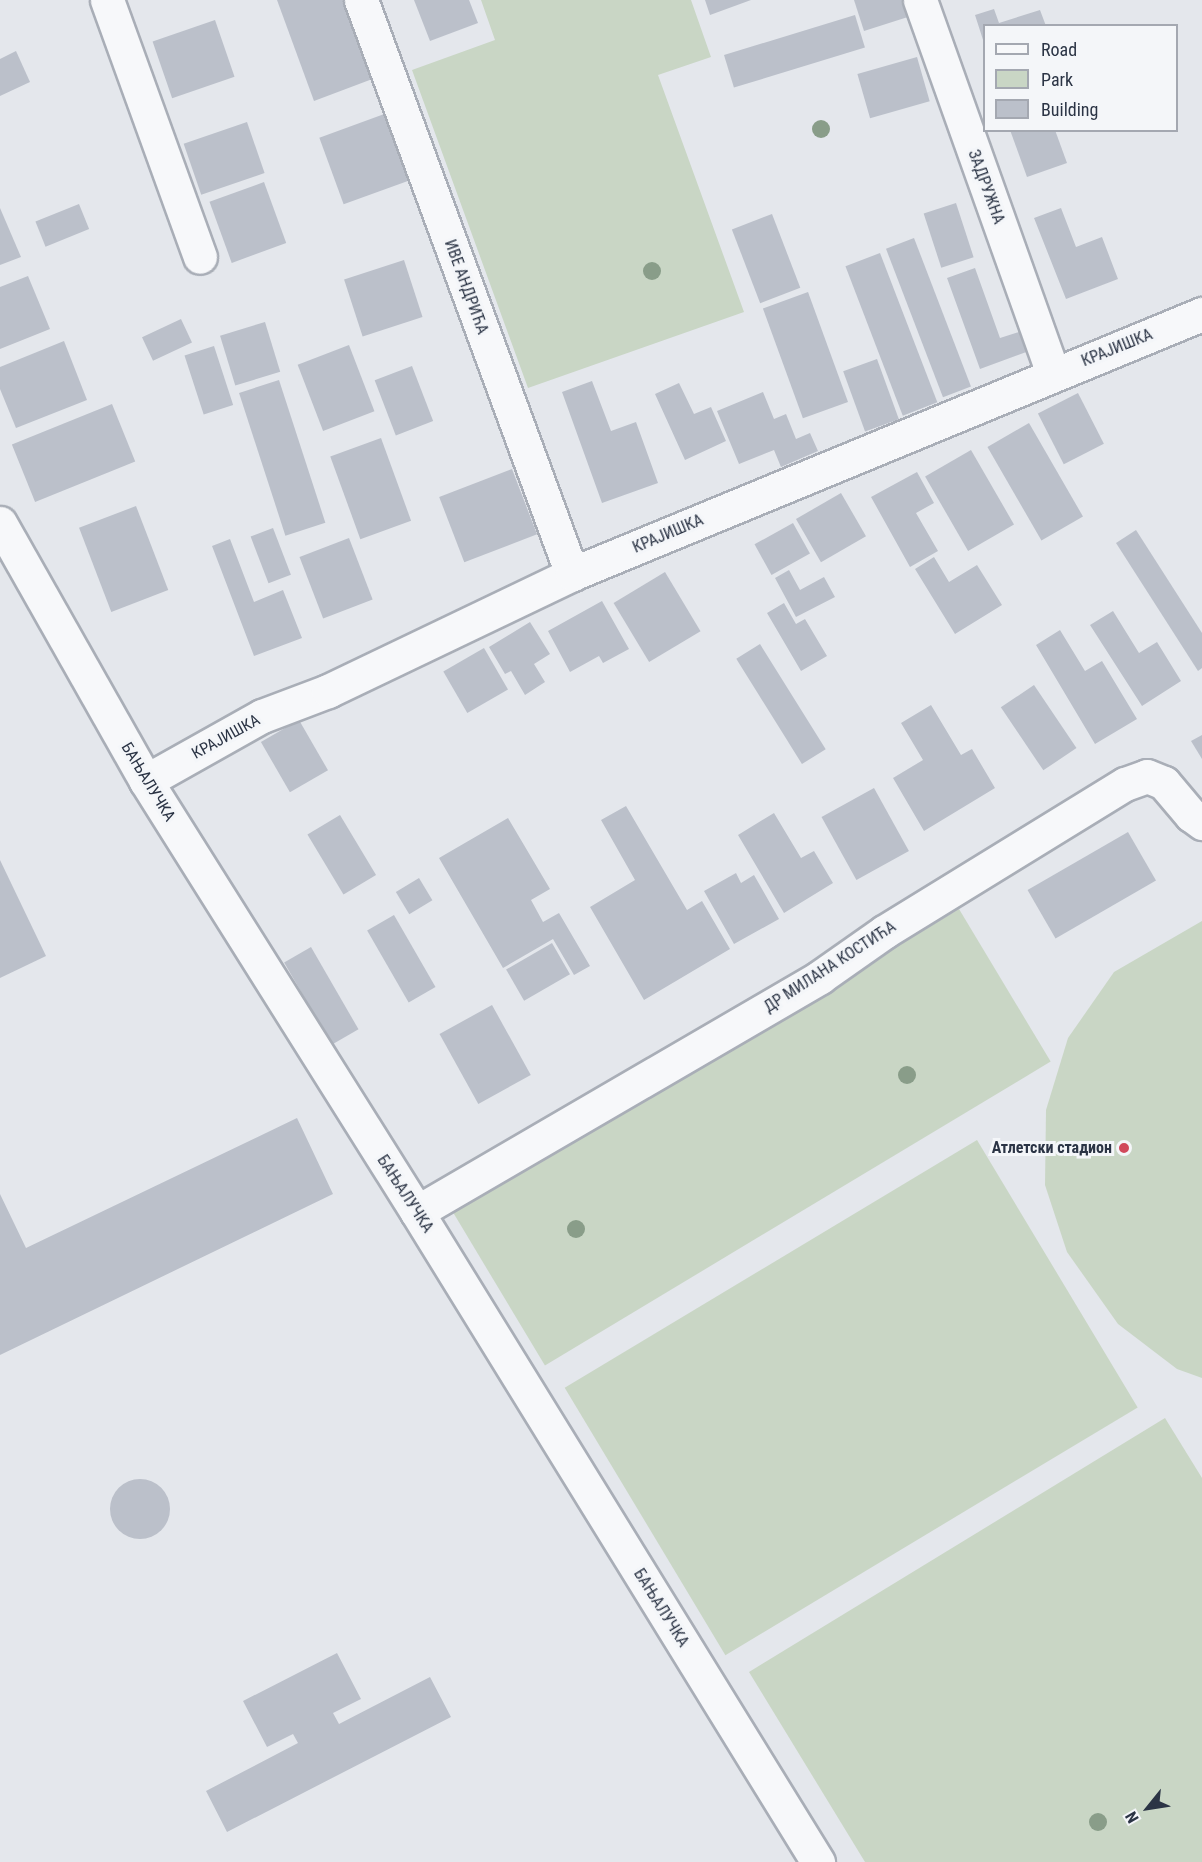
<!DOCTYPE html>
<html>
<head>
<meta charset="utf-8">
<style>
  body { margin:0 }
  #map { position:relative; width:1202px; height:1862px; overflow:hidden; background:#e4e7ec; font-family:"Roboto Condensed",sans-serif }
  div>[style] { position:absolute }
  .green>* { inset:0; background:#c9d6c5; transform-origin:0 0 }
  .building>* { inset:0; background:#bbc0ca; transform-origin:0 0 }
  .round { border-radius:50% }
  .roads { filter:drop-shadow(2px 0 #a9aeb7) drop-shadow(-2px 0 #a9aeb7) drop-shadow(0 2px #a9aeb7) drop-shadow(0 -2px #a9aeb7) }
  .street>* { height:33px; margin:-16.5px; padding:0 16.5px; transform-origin:16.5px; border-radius:16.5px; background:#f7f8fa }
  .trees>* { width:18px; height:18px; margin:-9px; border-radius:50%; background:#899d89 }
  .dots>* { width:16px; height:16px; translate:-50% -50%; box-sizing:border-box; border:3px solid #f4f6f9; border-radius:50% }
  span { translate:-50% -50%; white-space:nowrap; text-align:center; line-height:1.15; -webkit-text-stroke:6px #f4f6f9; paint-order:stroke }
  .street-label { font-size:16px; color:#2b3445 }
  .poi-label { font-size:16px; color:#2b3445; font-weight:700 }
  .right { translate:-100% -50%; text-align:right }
  .legend { position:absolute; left:983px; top:24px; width:195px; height:108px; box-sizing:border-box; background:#f4f6f9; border:2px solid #a4a8b1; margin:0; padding:8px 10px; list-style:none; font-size:18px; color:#2b3445 }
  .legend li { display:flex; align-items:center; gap:12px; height:30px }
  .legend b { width:30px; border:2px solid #a4a8b1 }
  .north { position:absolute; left:1118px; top:1778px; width:60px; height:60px; -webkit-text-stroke:4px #f4f6f9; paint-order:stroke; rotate:240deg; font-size:16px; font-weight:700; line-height:24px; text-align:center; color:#2b3445 }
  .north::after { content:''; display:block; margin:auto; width:21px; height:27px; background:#2b3445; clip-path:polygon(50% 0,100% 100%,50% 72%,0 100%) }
</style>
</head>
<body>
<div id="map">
  <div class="green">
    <i style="clip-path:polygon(481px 0,691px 0,711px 57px,658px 75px,744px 312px,528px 388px,412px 70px,495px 40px)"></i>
    <i style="left:959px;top:909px;width:178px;height:590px;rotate:59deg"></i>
    <i style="clip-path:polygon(1202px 921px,1202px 1378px,1177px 1369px,1118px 1324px,1067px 1252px,1045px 1185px,1046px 1110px,1068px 1038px,1114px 972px)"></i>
    <i style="left:977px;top:1140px;width:312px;height:481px;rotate:59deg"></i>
    <i style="clip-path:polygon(1165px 1418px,1202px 1478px,1202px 1862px,865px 1862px,749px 1672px)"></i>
  </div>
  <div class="building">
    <i style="clip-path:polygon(277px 0,347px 0,375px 78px,314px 101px)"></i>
    <i style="clip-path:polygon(414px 0,469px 0,478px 23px,430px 41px)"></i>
    <i style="clip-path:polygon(705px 0,751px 0,710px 15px)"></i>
    <i style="clip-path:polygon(854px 0,906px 0,911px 16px,864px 31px)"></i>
    <i style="clip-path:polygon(994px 9px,999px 23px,1040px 10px,1046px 26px,984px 26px,984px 43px,975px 15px)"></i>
    <i style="left:855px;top:15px;width:34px;height:137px;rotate:73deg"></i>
    <i style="left:215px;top:20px;width:60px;height:66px;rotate:71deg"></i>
    <i style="clip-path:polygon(16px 51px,30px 82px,0 96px,0 59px)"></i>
    <i style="left:917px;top:57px;width:46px;height:62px;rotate:74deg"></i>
    <i style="left:387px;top:113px;width:71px;height:72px;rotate:70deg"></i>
    <i style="left:247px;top:122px;width:54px;height:67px;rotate:71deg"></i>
    <i style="clip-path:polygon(1010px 130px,1055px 130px,1067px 163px,1027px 177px)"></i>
    <i style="left:264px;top:182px;width:65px;height:58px;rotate:70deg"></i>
    <i style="left:956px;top:203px;width:57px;height:34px;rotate:72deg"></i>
    <i style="left:79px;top:204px;width:27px;height:47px;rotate:68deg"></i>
    <i style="clip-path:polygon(0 208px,21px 257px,0 265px)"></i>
    <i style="clip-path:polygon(1061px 208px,1076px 247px,1102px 237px,1118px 279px,1066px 299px,1034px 218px)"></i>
    <i style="left:772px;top:214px;width:79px;height:43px;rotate:69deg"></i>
    <i style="left:914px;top:238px;width:159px;height:30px;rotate:69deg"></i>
    <i style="left:880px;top:253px;width:160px;height:37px;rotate:69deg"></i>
    <i style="left:404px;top:260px;width:60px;height:63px;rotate:72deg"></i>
    <i style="clip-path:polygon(975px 268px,1000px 338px,1022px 331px,1029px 351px,980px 369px,947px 278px)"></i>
    <i style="clip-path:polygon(28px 276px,50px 329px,0 349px,0 287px)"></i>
    <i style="left:808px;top:292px;width:117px;height:48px;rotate:70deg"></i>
    <i style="left:181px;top:319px;width:26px;height:43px;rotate:65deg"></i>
    <i style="left:265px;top:322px;width:52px;height:47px;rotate:73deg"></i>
    <i style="clip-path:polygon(64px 341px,87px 400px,16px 428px,0 389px,0 367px)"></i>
    <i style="left:349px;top:345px;width:71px;height:55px;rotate:69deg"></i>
    <i style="left:214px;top:346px;width:62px;height:31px;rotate:72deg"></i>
    <i style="left:877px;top:359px;width:64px;height:36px;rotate:70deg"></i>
    <i style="left:412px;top:366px;width:59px;height:40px;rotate:69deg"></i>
    <i style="left:279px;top:380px;width:150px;height:42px;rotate:72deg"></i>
    <i style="clip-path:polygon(592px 381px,611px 431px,636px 422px,658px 483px,602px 503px,562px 392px)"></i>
    <i style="clip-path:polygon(679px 383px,694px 414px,711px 407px,726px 441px,685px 460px,655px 394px)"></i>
    <i style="clip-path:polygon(763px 392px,774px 419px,786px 414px,796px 439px,810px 433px,818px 451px,781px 467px,774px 450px,739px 464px,717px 411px)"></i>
    <i style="left:1078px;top:393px;width:57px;height:45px;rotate:63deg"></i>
    <i style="left:112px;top:404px;width:62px;height:108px;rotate:68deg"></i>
    <i style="left:1029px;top:423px;width:108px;height:48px;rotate:60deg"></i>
    <i style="left:381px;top:438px;width:88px;height:54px;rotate:70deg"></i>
    <i style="left:971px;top:450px;width:86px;height:53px;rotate:60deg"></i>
    <i style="left:512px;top:469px;width:70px;height:78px;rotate:69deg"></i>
    <i style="clip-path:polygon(917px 472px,934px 503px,916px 513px,938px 551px,910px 567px,871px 497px)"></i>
    <i style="left:841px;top:493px;width:50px;height:52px;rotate:60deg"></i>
    <i style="left:136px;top:506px;width:90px;height:61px;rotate:69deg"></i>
    <i style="left:793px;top:523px;width:35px;height:44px;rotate:61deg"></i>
    <i style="left:273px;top:528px;width:50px;height:24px;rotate:69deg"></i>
    <i style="clip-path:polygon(1136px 530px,1202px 633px,1202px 668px,1198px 671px,1116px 543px)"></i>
    <i style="left:349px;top:538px;width:66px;height:53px;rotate:69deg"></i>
    <i style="clip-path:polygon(230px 539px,254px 602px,283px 590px,302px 638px,254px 656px,212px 546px)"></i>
    <i style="clip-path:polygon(934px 557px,949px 582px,977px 565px,1002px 605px,955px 634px,915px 569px)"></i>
    <i style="clip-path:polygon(789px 570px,800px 590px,824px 577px,835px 597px,796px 617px,775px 578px)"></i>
    <i style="left:665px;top:572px;width:69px;height:60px;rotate:59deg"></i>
    <i style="clip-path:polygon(602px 601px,629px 649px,603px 663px,599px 656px,570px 672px,548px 631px)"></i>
    <i style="clip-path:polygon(784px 603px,796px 624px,805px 619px,827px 656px,801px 671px,767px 613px)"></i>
    <i style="clip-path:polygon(1113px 611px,1139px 653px,1157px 642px,1181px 681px,1142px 706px,1090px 625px)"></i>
    <i style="clip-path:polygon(530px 622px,550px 654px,534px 664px,545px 682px,525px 695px,511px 671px,505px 674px,489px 647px)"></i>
    <i style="clip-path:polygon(1060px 630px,1085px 671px,1102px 661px,1137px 719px,1095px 744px,1036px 645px)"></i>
    <i style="left:760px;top:644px;width:124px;height:28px;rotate:58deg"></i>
    <i style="left:484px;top:648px;width:48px;height:47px;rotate:60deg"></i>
    <i style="left:1034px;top:685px;width:76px;height:40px;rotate:56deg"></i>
    <i style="clip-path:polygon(931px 705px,961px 755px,972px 749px,995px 788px,924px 831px,893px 778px,923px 760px,901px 723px)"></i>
    <i style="left:299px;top:720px;width:58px;height:44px;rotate:60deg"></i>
    <i style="clip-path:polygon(1202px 735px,1202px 759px,1191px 741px)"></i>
    <i style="left:874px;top:788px;width:72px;height:60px;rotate:61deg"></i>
    <i style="clip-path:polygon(626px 806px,687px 910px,702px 901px,730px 949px,644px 1000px,590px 907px,635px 880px,601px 820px)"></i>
    <i style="clip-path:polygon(774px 813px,801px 858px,814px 851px,833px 883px,784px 913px,738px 835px)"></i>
    <i style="left:340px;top:815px;width:70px;height:38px;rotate:59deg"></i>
    <i style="clip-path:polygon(508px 818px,550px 889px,531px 900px,543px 922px,559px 913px,590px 966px,574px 975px,553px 939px,503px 968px,439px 858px)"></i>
    <i style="left:1128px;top:832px;width:56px;height:116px;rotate:60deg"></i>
    <i style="clip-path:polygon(0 860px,46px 956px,0 978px)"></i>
    <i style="clip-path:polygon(736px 873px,741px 883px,754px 875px,779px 919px,734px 944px,704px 891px)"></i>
    <i style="left:419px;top:878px;width:26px;height:27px;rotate:59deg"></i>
    <i style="left:394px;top:915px;width:83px;height:31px;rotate:60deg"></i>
    <i style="left:552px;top:943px;width:36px;height:53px;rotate:60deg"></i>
    <i style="left:311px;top:947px;width:95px;height:31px;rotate:60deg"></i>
    <i style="left:492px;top:1005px;width:80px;height:60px;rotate:61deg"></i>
    <i style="clip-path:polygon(297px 1118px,333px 1194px,0 1355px,0 1194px,26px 1248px)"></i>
    <i class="round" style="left:110px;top:1479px;width:60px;height:60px"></i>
    <i style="clip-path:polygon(337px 1653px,361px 1699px,333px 1713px,339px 1724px,430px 1677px,451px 1717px,227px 1832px,206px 1791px,298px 1743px,293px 1734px,267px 1747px,243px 1701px)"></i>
  </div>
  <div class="roads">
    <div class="street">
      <i style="left:107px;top:0;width:273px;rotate:70.1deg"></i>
      <i style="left:361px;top:0;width:612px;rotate:69.82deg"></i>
      <i style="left:920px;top:0;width:396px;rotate:70.4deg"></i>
      <i style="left:0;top:523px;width:296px;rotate:60.5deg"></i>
      <i style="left:146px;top:781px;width:509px;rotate:57.84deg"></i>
      <i style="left:417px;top:1212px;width:764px;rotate:58.33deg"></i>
      <i style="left:146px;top:781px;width:133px;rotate:-29.3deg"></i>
      <i style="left:262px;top:716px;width:71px;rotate:-20.7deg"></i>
      <i style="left:328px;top:691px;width:271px;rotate:-25.6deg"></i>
      <i style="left:572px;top:574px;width:682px;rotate:-22.43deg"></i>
      <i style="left:417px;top:1212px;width:467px;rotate:-30.2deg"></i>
      <i style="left:820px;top:977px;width:78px;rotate:-35.1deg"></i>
      <i style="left:884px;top:932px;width:283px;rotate:-31.6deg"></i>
      <i style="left:1125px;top:784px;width:23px;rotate:-20deg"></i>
      <i style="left:1147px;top:776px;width:18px;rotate:22deg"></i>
      <i style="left:1164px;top:783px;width:42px;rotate:49.8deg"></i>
      <i style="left:1191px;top:815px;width:14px;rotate:36deg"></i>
    </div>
  </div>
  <div class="trees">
    <i style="left:821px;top:129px"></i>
    <i style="left:652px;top:271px"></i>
    <i style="left:907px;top:1075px"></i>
    <i style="left:576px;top:1229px"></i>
    <i style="left:1098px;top:1822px"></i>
  </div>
  <div class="dots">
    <i style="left:1124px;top:1148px;background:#d1495b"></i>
  </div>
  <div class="street-label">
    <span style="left:986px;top:187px;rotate:70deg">ЗАДРУЖНА</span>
    <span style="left:466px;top:287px;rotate:70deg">ИВЕ АНДРИЋА</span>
    <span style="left:1117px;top:348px;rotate:-22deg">КРАЈИШКА</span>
    <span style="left:668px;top:534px;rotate:-23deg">КРАЈИШКА</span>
    <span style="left:226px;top:737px;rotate:-29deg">КРАЈИШКА</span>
    <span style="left:148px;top:782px;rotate:59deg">БАЊАЛУЧКА</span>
    <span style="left:830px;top:967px;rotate:-33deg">ДР МИЛАНА КОСТИЋА</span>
    <span style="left:405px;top:1194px;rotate:57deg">БАЊАЛУЧКА</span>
    <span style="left:661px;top:1608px;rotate:58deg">БАЊАЛУЧКА</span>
  </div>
  <div class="poi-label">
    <span class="right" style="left:1112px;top:1148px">Атлетски стадион</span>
  </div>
  <ul class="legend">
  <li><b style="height:8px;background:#f7f8fa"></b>Road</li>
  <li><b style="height:16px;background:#c9d6c5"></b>Park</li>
  <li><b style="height:16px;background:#bbc0ca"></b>Building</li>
  </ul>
  <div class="north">N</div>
</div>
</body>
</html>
